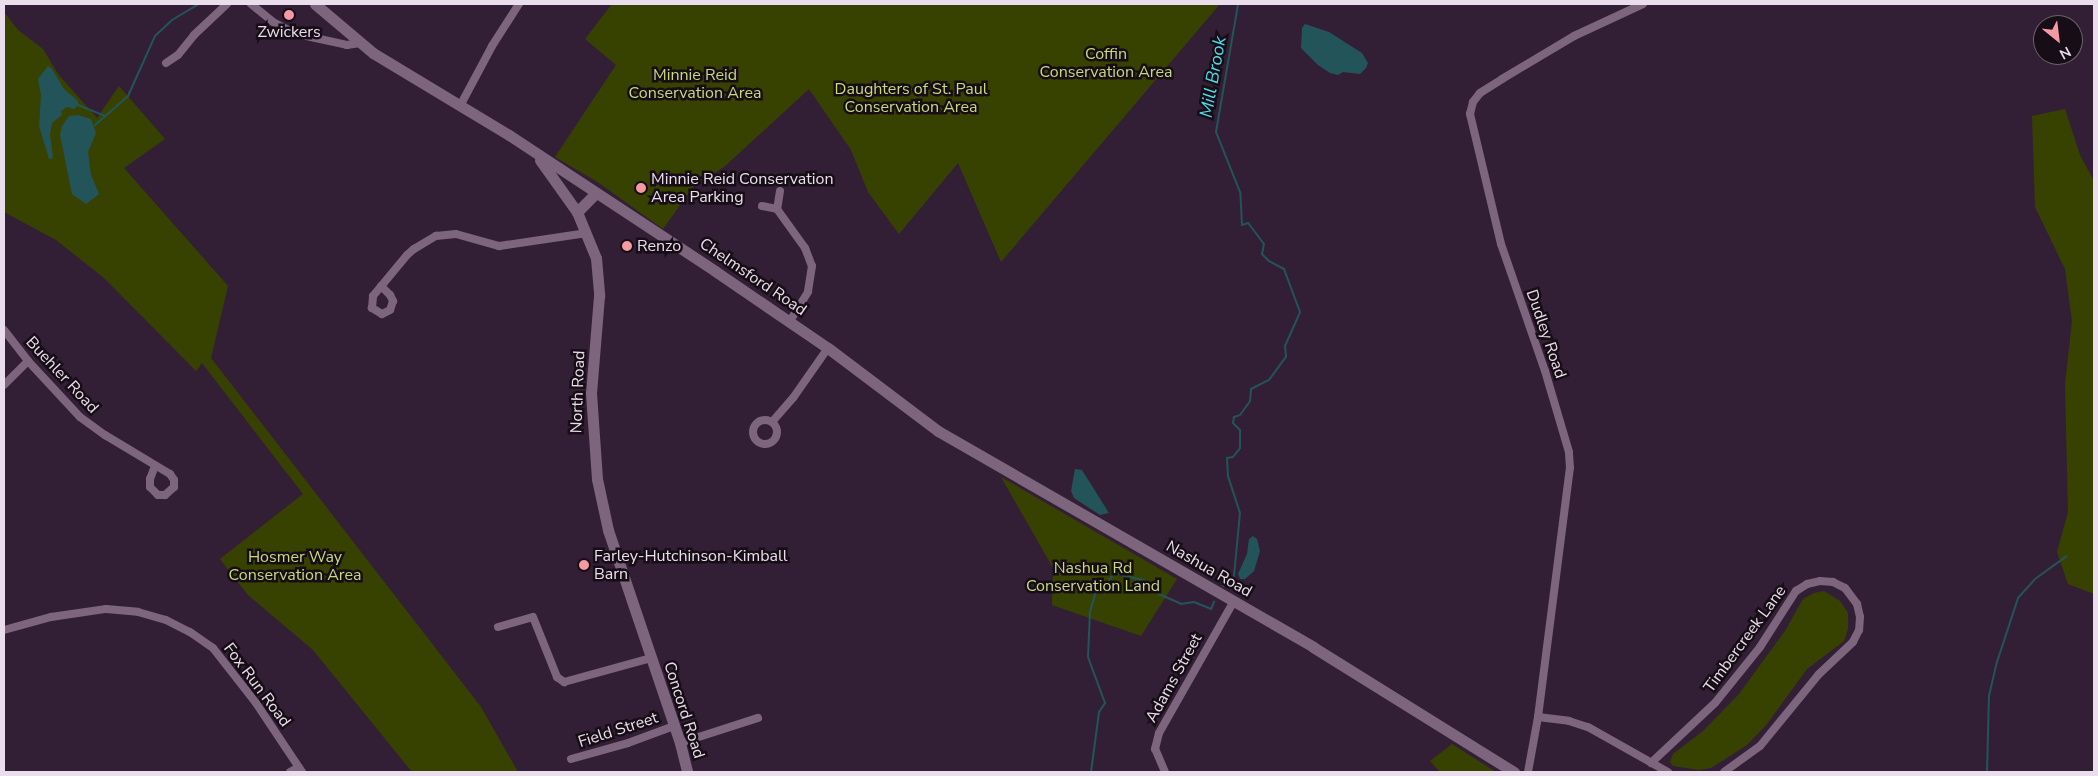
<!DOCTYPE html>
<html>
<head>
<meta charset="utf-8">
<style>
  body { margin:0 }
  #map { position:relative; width:2098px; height:776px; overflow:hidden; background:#331f35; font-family:"Nunito Sans",sans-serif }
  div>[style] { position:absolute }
  .green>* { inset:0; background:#384200 }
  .water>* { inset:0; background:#225459 }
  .stream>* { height:2px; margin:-1px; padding:0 1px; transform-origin:1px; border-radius:1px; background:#225459 }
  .minor>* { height:8px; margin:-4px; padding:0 4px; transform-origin:4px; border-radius:4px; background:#7c657d }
  .minor>.ring { margin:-4px; padding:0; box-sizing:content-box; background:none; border:8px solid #7c657d; border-radius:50% }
  .secondary>* { height:11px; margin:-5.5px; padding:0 5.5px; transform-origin:5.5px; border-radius:5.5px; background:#7c657d }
  .dots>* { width:14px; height:14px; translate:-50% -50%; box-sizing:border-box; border:2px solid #160d16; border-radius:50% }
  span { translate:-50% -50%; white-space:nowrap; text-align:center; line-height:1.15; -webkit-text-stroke:5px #160d16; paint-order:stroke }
  .poi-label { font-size:16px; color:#ebdeec }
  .left { translate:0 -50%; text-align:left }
  .park-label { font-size:16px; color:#c6da7e }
  .street-label { font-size:16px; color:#ebdeec }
  .water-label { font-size:18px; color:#4edce9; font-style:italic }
  .frame { position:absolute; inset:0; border:5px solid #ebdeec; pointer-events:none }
  .north { position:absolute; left:2033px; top:15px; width:50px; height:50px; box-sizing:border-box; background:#160d16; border:1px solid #6b616c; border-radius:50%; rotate:151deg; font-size:14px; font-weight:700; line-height:20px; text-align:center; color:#ebdeec }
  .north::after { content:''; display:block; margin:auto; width:18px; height:22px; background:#f49aa3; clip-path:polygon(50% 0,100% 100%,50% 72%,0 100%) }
</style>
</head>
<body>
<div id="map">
  <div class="green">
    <i style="clip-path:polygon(612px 4px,1220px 4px,1001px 262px,958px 163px,899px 234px,868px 192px,851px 150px,809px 89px,724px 167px,695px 184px,663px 229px,599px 183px,555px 157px,616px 65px,585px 39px)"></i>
    <i style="clip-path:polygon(4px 12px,18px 30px,43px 49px,58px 74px,97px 118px,119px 86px,165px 139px,124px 168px,228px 286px,211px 358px,481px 707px,518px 772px,412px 772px,313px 650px,248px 595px,220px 559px,303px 494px,202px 363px,196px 371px,104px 278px,56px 240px,4px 212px)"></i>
    <i style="clip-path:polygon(2065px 109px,2080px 155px,2094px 181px,2094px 596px,2094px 594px,2068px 584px,2057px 552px,2068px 512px,2065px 384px,2072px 321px,2065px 269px,2035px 207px,2032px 116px)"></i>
    <i style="clip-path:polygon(1001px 477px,1177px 579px,1141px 636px,1052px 605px,1053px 568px)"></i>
    <i style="clip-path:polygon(1824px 591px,1840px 601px,1848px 613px,1848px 629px,1844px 641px,1807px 669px,1767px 724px,1747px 745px,1711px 768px,1699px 770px,1673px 766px,1670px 762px,1673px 754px,1703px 731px,1739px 694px,1785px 631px,1803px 599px,1814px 593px)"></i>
    <i style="clip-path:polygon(1452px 744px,1496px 772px,1440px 772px,1430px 761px)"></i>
  </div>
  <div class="water">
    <i style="clip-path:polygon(1305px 24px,1329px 32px,1362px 53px,1368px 63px,1366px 68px,1360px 74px,1343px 72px,1338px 75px,1330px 73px,1318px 65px,1301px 48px,1302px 28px)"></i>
    <i style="clip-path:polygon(48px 66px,52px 69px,64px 89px,78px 101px,78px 105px,74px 109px,67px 107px,61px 111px,62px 115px,52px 123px,50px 134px,53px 158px,49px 159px,39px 126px,41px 95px,38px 79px)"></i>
    <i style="clip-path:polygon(78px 115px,91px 119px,96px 133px,88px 152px,91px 175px,99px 194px,86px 204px,72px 194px,60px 135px,62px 126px,69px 116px)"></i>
    <i style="clip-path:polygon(1075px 469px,1082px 470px,1109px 513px,1100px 515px,1074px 498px,1071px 491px)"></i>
    <i style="clip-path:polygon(1253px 536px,1257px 539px,1260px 551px,1254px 571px,1245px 579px,1240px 579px,1238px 574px,1247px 554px,1249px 539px)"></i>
  </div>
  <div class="stream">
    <i style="left:78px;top:105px;width:29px;rotate:22deg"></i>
    <i style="left:95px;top:125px;width:44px;rotate:-41.3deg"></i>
    <i style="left:128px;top:96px;width:66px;rotate:-65.8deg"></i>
    <i style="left:155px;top:36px;width:23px;rotate:-43deg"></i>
    <i style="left:172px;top:20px;width:31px;rotate:-31deg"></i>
    <i style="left:1223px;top:586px;width:15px;rotate:-42deg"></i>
    <i style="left:1234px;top:576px;width:63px;rotate:-84.6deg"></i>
    <i style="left:1240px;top:513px;width:38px;rotate:-108deg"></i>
    <i style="left:1228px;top:477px;width:19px;rotate:-93deg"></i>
    <i style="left:1227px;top:458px;width:6px;rotate:-9deg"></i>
    <i style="left:1233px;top:457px;width:11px;rotate:-52deg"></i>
    <i style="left:1240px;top:448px;width:18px;rotate:-90deg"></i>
    <i style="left:1240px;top:430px;width:10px;rotate:-135deg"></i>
    <i style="left:1233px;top:423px;width:6px;rotate:-81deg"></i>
    <i style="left:1234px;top:417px;width:6px;rotate:-18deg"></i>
    <i style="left:1240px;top:415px;width:17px;rotate:-54deg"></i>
    <i style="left:1250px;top:401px;width:12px;rotate:-85deg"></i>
    <i style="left:1251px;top:389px;width:20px;rotate:-27deg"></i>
    <i style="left:1269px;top:380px;width:29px;rotate:-54deg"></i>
    <i style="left:1286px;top:357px;width:11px;rotate:-95deg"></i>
    <i style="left:1285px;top:346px;width:37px;rotate:-66deg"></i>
    <i style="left:1300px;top:312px;width:46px;rotate:-110.4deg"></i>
    <i style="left:1284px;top:269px;width:17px;rotate:-152deg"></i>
    <i style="left:1269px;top:261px;width:10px;rotate:-135deg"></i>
    <i style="left:1262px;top:254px;width:10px;rotate:-79deg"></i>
    <i style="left:1264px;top:244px;width:26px;rotate:-127deg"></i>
    <i style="left:1248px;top:223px;width:6px;rotate:162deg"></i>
    <i style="left:1242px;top:225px;width:33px;rotate:-93deg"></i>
    <i style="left:1240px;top:192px;width:65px;rotate:-111.8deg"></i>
    <i style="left:1216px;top:132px;width:130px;rotate:-80.2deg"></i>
    <i style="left:1091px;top:772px;width:61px;rotate:-82.4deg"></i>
    <i style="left:1099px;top:712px;width:11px;rotate:-56deg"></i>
    <i style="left:1105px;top:703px;width:49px;rotate:-110.3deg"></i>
    <i style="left:1088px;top:657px;width:45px;rotate:-87.5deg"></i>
    <i style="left:1090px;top:612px;width:19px;rotate:-74deg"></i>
    <i style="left:1095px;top:594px;width:16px;rotate:-40deg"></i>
    <i style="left:1107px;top:584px;width:13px;rotate:-58deg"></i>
    <i style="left:1114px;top:573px;width:34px;rotate:14deg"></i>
    <i style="left:1147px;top:581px;width:18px;rotate:47deg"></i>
    <i style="left:1159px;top:594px;width:24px;rotate:24deg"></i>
    <i style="left:1181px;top:604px;width:13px;rotate:-9deg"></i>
    <i style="left:1194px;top:602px;width:18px;rotate:22deg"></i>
    <i style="left:1211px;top:609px;width:8px;rotate:-67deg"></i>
    <i style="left:1987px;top:772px;width:76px;rotate:-88.5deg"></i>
    <i style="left:1989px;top:696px;width:35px;rotate:-77deg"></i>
    <i style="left:1997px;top:662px;width:67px;rotate:-71.8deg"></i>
    <i style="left:2018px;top:598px;width:25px;rotate:-48deg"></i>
    <i style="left:2035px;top:579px;width:39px;rotate:-36deg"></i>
  </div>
  <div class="minor">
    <i style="left:251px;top:4px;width:28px;rotate:39deg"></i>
    <i style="left:273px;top:22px;width:27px;rotate:27deg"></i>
    <i style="left:297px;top:34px;width:51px;rotate:12.4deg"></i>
    <i style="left:347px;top:45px;width:13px;rotate:-9deg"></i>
    <i style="left:166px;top:63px;width:14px;rotate:-34deg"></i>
    <i style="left:178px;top:55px;width:26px;rotate:-51deg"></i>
    <i style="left:194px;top:35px;width:45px;rotate:-43.2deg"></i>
    <i style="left:460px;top:106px;width:68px;rotate:-61.9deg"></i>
    <i style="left:492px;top:46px;width:50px;rotate:-57.3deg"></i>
    <i style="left:780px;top:191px;width:18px;rotate:99deg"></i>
    <i style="left:777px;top:209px;width:48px;rotate:54.3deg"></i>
    <i style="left:805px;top:248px;width:19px;rotate:69deg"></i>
    <i style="left:812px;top:266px;width:26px;rotate:99deg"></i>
    <i style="left:808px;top:292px;width:36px;rotate:122deg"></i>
    <i style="left:762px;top:206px;width:15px;rotate:11deg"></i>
    <i style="left:381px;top:286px;width:13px;rotate:45deg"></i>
    <i style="left:390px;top:295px;width:7px;rotate:63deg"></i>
    <i style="left:393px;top:301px;width:9px;rotate:108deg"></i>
    <i style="left:390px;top:310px;width:9px;rotate:153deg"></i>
    <i style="left:382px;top:314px;width:12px;rotate:-149deg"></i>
    <i style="left:372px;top:308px;width:12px;rotate:-85deg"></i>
    <i style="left:373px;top:296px;width:53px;rotate:-50.3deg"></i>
    <i style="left:407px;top:255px;width:9px;rotate:-41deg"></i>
    <i style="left:414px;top:249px;width:26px;rotate:-31deg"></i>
    <i style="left:436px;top:236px;width:20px;rotate:-6deg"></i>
    <i style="left:456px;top:234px;width:45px;rotate:15.6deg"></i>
    <i style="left:499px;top:246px;width:89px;rotate:-8.4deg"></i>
    <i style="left:4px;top:330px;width:39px;rotate:52deg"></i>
    <i style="left:28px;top:361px;width:76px;rotate:47.1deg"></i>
    <i style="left:80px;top:417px;width:31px;rotate:36deg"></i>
    <i style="left:105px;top:435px;width:76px;rotate:31deg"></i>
    <i style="left:170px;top:474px;width:7px;rotate:56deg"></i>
    <i style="left:174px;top:480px;width:7px;rotate:90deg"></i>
    <i style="left:174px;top:487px;width:12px;rotate:138deg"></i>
    <i style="left:165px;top:495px;width:7px;rotate:180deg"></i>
    <i style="left:158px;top:495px;width:11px;rotate:-135deg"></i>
    <i style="left:150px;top:487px;width:8px;rotate:-90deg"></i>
    <i style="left:150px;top:479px;width:14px;rotate:-69deg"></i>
    <i style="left:4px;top:385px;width:34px;rotate:-45deg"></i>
    <i class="ring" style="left:753px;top:420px;width:16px;height:16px"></i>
    <i style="left:772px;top:422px;width:32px;rotate:-49deg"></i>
    <i style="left:793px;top:398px;width:61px;rotate:-55deg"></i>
    <i style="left:498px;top:627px;width:36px;rotate:-16deg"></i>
    <i style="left:533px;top:617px;width:65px;rotate:68.2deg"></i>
    <i style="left:557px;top:677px;width:9px;rotate:36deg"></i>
    <i style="left:564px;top:682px;width:90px;rotate:-15.4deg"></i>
    <i style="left:4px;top:630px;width:49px;rotate:-15.5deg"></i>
    <i style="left:51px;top:617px;width:56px;rotate:-8.3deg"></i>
    <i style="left:106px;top:609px;width:32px;rotate:5deg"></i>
    <i style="left:138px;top:612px;width:29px;rotate:16deg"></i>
    <i style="left:166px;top:620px;width:27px;rotate:27deg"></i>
    <i style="left:190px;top:632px;width:28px;rotate:35deg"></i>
    <i style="left:213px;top:648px;width:70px;rotate:52deg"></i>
    <i style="left:256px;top:703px;width:83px;rotate:56.3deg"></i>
    <i style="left:1538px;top:717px;width:31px;rotate:7deg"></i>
    <i style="left:1569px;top:721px;width:20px;rotate:18deg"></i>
    <i style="left:1588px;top:727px;width:92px;rotate:29.4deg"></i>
    <i style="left:680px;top:743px;width:82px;rotate:-17.8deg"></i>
    <i style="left:571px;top:759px;width:59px;rotate:-15.7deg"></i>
    <i style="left:628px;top:743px;width:49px;rotate:-20.3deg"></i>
    <i style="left:1651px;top:763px;width:88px;rotate:-43.2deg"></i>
    <i style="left:1715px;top:703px;width:72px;rotate:-51.2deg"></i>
    <i style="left:1760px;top:647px;width:67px;rotate:-57.3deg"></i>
    <i style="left:1796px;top:591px;width:13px;rotate:-32deg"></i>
    <i style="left:1807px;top:584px;width:13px;rotate:-13deg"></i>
    <i style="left:1820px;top:581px;width:13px;rotate:4deg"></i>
    <i style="left:1833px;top:582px;width:13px;rotate:27deg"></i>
    <i style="left:1845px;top:588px;width:20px;rotate:53deg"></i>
    <i style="left:1857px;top:604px;width:13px;rotate:77deg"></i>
    <i style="left:1860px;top:617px;width:13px;rotate:94deg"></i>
    <i style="left:1859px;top:630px;width:13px;rotate:117deg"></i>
    <i style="left:1853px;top:642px;width:47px;rotate:136.7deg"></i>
    <i style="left:1819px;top:674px;width:93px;rotate:129.3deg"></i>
    <i style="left:1760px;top:746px;width:44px;rotate:144.2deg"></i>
    <i style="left:290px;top:772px;width:10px;rotate:-29deg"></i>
    <i style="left:1165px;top:772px;width:25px;rotate:-113deg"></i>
    <i style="left:1155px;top:749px;width:16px;rotate:-76deg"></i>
    <i style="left:1159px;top:733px;width:152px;rotate:-60.4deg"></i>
    <i style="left:1528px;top:772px;width:56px;rotate:-79.7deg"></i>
    <i style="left:1538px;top:717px;width:251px;rotate:-82.7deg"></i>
    <i style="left:1570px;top:468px;width:16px;rotate:-94deg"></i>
    <i style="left:1569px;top:452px;width:84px;rotate:-106.5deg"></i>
    <i style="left:1545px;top:371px;width:134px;rotate:-109.1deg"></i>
    <i style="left:1501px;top:244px;width:134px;rotate:-103.4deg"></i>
    <i style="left:1470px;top:114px;width:12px;rotate:-76deg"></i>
    <i style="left:1473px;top:102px;width:11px;rotate:-52deg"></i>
    <i style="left:1480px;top:93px;width:26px;rotate:-32deg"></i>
    <i style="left:1502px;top:79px;width:84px;rotate:-30.8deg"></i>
    <i style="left:1574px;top:36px;width:76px;rotate:-24.9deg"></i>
  </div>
  <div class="secondary">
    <i style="left:315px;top:4px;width:76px;rotate:40.2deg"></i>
    <i style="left:373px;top:53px;width:159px;rotate:31.1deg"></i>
    <i style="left:509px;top:135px;width:247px;rotate:33.4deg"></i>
    <i style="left:715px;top:271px;width:137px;rotate:34.3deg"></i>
    <i style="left:828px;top:348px;width:138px;rotate:37deg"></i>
    <i style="left:938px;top:431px;width:433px;rotate:29.9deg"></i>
    <i style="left:1313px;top:647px;width:237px;rotate:31.9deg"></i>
    <i style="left:540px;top:160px;width:64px;rotate:54.6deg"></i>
    <i style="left:577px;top:212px;width:50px;rotate:67.6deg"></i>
    <i style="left:596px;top:258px;width:38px;rotate:85deg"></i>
    <i style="left:599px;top:296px;width:97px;rotate:94.7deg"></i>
    <i style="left:591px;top:393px;width:86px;rotate:86deg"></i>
    <i style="left:597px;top:479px;width:52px;rotate:77.8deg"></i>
    <i style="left:608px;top:530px;width:225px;rotate:71.3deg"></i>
    <i style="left:680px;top:743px;width:30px;rotate:76deg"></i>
    <i style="left:577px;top:212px;width:27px;rotate:-45deg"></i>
  </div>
  <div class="dots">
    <i style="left:289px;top:15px;background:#f49aa3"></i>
    <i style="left:641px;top:188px;background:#f49aa3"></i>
    <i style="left:627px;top:246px;background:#f49aa3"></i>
    <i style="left:584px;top:565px;background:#f49aa3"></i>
  </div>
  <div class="poi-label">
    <span style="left:289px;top:32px">Zwickers</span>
    <span class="left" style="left:651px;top:188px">Minnie Reid Conservation<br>Area Parking</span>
    <span class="left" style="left:637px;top:246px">Renzo</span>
    <span class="left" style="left:594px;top:565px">Farley-Hutchinson-Kimball<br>Barn</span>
  </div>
  <div class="park-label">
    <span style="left:1106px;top:63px">Coffin<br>Conservation Area</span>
    <span style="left:695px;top:84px">Minnie Reid<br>Conservation Area</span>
    <span style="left:911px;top:98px">Daughters of St. Paul<br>Conservation Area</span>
    <span style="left:295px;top:566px">Hosmer Way<br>Conservation Area</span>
    <span style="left:1093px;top:577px">Nashua Rd<br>Conservation Land</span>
  </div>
  <div class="street-label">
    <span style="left:753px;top:277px;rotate:34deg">Chelmsford Road</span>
    <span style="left:1546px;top:334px;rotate:71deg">Dudley Road</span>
    <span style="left:62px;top:375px;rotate:47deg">Buehler Road</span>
    <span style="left:578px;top:392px;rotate:-88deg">North Road</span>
    <span style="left:1209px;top:569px;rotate:30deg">Nashua Road</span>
    <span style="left:1745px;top:639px;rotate:-54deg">Timbercreek Lane</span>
    <span style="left:1174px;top:678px;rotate:-61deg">Adams Street</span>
    <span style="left:257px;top:685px;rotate:53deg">Fox Run Road</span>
    <span style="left:684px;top:710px;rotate:72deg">Concord Road</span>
    <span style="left:618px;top:730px;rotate:-18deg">Field Street</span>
  </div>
  <div class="water-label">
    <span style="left:1213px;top:77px;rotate:-80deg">Mill Brook</span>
  </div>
  <div class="frame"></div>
  <div class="north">N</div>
</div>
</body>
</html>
